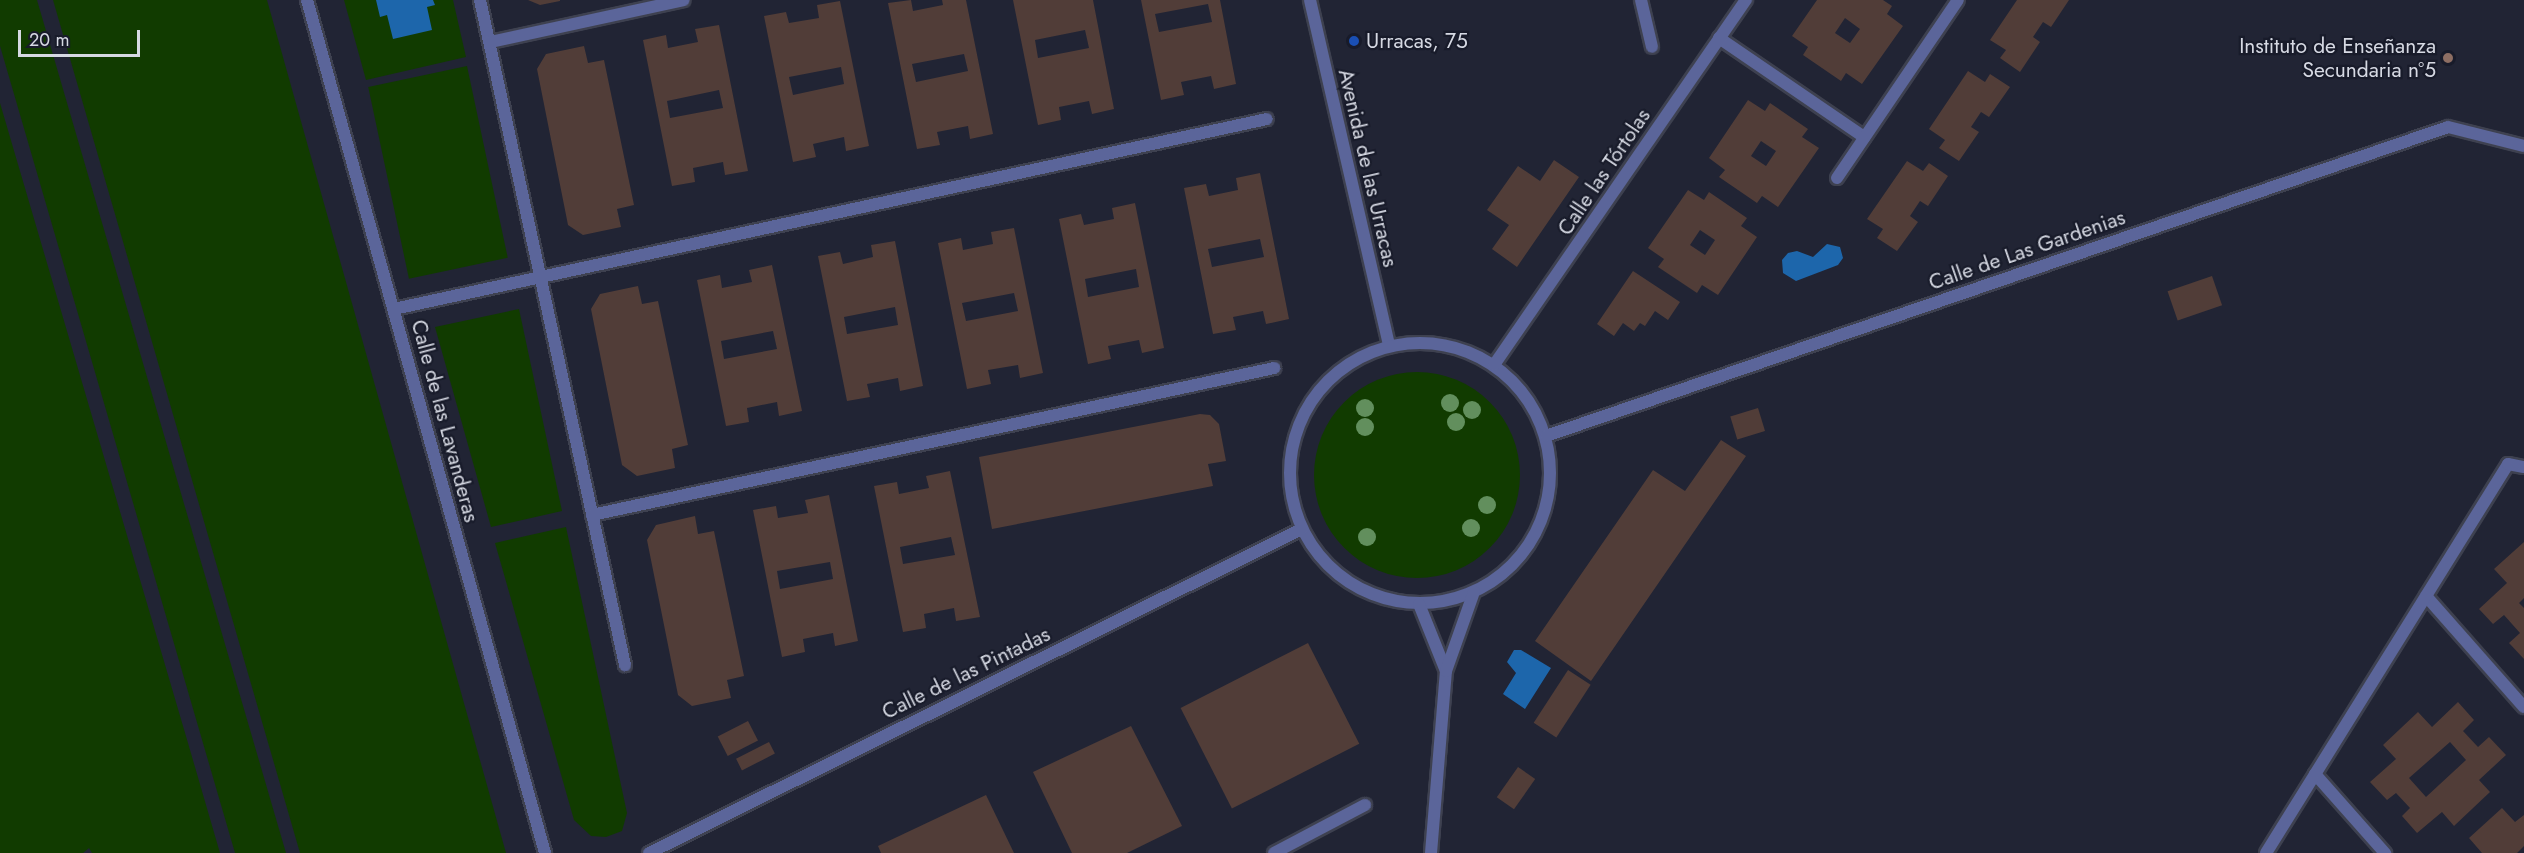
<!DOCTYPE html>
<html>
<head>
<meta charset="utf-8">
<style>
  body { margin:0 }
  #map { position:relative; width:2524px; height:853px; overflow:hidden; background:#212434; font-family:Jost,sans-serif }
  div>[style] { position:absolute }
  .green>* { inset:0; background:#113b00; transform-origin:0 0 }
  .round { border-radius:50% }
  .water>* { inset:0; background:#1d66ab }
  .building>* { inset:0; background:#513d38; transform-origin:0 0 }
  .roads { filter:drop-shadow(2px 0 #3e4150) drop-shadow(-2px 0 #3e4150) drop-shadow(0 2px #3e4150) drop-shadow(0 -2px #3e4150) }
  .lane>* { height:12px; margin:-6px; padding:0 6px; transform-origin:6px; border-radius:6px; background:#5b659a }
  .street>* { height:12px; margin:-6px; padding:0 6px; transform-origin:6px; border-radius:6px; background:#5b659a }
  .street>.ring { margin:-6px; padding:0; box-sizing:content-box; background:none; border:12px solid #5b659a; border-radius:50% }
  .trees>* { width:18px; height:18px; margin:-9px; border-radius:50%; background:#628f5d }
  .dots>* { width:16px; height:16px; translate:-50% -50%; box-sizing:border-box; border:3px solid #181b2a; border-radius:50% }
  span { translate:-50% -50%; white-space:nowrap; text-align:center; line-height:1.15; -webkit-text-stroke:4.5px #181b2a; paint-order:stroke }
  .poi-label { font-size:21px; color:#d6d9e3 }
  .left { translate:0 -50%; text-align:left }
  .right { translate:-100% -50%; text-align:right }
  .street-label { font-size:21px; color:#d6d9e3 }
  .scale { position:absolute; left:18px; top:30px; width:122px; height:27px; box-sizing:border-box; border:3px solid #d6d9e3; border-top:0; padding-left:8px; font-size:18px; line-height:21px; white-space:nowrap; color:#d6d9e3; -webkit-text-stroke:4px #181b2a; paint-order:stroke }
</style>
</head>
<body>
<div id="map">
  <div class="green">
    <i style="clip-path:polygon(0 0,37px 0,286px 853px,235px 853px,0 46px)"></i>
    <i style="clip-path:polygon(53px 0,267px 0,506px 853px,300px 853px)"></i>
    <i style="clip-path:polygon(344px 0,453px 0,466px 57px,366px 80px)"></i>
    <i style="left:467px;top:66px;width:196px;height:101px;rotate:78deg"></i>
    <i style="clip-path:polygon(0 103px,188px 743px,220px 853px,92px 853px,89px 848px,83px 853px,0 853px)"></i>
    <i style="clip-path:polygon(519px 309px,562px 511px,491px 527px,435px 327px)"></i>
    <i class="round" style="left:1314px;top:372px;width:206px;height:206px"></i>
    <i style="clip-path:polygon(566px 527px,627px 813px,622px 831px,606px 837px,591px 836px,574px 820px,495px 543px)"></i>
  </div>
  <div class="water">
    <i style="clip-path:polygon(376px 0,433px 0,435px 5px,427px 7px,432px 30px,393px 39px,387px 15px,380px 17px)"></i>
    <i style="clip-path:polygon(1827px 244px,1840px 247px,1843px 258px,1838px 265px,1796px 281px,1783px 273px,1782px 260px,1788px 253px,1797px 251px,1813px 257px)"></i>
    <i style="clip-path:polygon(1514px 650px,1521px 650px,1551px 668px,1525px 709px,1503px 694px,1516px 673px,1507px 662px)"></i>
  </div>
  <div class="building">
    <i style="clip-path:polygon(528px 0,560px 0,560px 1px,540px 5px)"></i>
    <i style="clip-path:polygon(evenodd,911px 0,913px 11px,943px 5px,942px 0,966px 0,993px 134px,970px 139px,968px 126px,937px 132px,940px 145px,917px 149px,888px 3px,911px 0,964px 54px,968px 71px,916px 82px,912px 64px,964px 54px)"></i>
    <i style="clip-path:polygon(evenodd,1013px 0,1093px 0,1114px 109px,1092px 114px,1089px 101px,1059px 107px,1061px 120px,1038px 125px,1013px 0,1085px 30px,1089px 48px,1038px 58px,1035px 40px,1085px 30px)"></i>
    <i style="clip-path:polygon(evenodd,1141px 0,1220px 0,1236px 84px,1214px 89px,1211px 76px,1181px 82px,1184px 95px,1161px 100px,1141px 0,1208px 4px,1212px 22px,1159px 32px,1155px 14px,1208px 4px)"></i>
    <i style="clip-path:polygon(evenodd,1817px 0,1883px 0,1892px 6px,1887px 14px,1903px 26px,1862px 84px,1846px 73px,1841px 81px,1803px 55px,1808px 47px,1792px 36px,1817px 0,1845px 18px,1860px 29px,1850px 43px,1835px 33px,1845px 18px)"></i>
    <i style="clip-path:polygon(2017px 0,2069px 0,2051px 27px,2043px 22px,2033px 37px,2040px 42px,2020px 72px,2000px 58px,2006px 50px,1990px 40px)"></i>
    <i style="clip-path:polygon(evenodd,840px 1px,869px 146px,846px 151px,844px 137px,813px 144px,816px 157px,793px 162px,764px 16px,786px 12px,789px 23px,819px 18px,817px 5px,840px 1px,841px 67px,844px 84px,793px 95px,789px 77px,841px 67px)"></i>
    <i style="clip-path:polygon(evenodd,719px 25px,748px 171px,725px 175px,723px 162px,693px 168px,695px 182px,672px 186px,643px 40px,666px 35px,668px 48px,698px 42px,695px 29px,719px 25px,719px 90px,723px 108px,670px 118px,667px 101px,719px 90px)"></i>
    <i style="clip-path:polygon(584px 46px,588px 63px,604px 60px,634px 205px,617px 209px,621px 227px,583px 235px,568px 225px,537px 69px,546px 54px)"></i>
    <i style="clip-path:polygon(1968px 71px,1985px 82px,1990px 74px,2010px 87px,1989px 117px,1981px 112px,1971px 127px,1979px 132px,1959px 161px,1939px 148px,1945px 140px,1929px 129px)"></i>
    <i style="clip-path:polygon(evenodd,1748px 100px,1765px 111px,1770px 103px,1808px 129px,1802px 137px,1819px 148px,1778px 207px,1762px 196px,1757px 203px,1719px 177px,1725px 170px,1709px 158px,1748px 100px,1761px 141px,1776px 151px,1766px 166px,1751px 156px,1761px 141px)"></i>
    <i style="clip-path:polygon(1554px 160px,1579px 177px,1517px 267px,1492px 249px,1509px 225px,1487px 210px,1518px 166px,1540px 181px)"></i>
    <i style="clip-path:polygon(1907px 161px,1923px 171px,1929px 163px,1948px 176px,1928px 206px,1920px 201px,1910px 216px,1918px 222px,1897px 251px,1877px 238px,1883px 229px,1867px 219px)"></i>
    <i style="clip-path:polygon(evenodd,1260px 173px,1289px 319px,1266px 324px,1263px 311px,1233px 317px,1236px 330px,1213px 334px,1184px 188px,1206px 184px,1209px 196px,1238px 190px,1236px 178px,1260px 173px,1260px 239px,1264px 257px,1212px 267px,1208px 249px,1260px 239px)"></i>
    <i style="clip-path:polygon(evenodd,1688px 190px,1704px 200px,1709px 192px,1747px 218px,1741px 226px,1757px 237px,1718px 295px,1702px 285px,1697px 293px,1658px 267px,1664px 259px,1648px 248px,1688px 190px,1700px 230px,1715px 240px,1705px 255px,1690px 245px,1700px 230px)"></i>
    <i style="clip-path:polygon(evenodd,1135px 203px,1164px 348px,1142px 353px,1139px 340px,1108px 346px,1111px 359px,1088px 364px,1059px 219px,1081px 214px,1084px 225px,1114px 219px,1112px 208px,1135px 203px,1136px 269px,1139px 287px,1088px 297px,1085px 279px,1136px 269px)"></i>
    <i style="clip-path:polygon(evenodd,1014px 228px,1043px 373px,1020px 378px,1018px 365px,988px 370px,991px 384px,967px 389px,938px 243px,961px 238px,963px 250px,993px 244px,991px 232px,1014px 228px,1014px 293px,1018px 311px,966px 321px,962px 303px,1014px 293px)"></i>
    <i style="clip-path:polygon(evenodd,895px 241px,923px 386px,900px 391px,898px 378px,867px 384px,870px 397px,847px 401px,818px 256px,840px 252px,843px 264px,873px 257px,871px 245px,895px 241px,895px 307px,898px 325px,847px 334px,844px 317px,895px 307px)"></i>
    <i style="clip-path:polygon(evenodd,772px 265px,802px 411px,779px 416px,777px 402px,747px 408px,749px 422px,726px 426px,697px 280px,720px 275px,722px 288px,752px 282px,749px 270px,772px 265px,773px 331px,777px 349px,724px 359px,721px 341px,773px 331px)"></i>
    <i style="clip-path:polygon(1633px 271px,1680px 302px,1668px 320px,1655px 311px,1645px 326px,1640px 323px,1634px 331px,1623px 323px,1614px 336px,1597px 324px)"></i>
    <i style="left:2212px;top:276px;width:31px;height:47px;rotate:71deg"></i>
    <i style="clip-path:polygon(638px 286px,642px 304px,658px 301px,688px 445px,672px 449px,675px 468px,637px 476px,622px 465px,591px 309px,600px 294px)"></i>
    <i style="left:1758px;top:408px;width:24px;height:29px;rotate:73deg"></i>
    <i style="clip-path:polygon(1200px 414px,1210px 415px,1219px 424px,1226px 461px,1208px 464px,1213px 486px,992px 529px,979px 457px)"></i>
    <i style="clip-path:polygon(1721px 440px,1746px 456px,1591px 681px,1535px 641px,1653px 470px,1685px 491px)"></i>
    <i style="clip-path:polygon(evenodd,950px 471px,980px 617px,956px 621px,954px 608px,924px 614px,926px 628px,903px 632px,874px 486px,897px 482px,899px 494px,929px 488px,926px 476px,950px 471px,951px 537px,955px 555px,903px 564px,900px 547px,951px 537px)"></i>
    <i style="clip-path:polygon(evenodd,829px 495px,858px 641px,835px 646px,833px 633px,803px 639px,805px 652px,782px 657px,753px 510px,776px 506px,778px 518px,808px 513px,805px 500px,829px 495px,830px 562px,833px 579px,780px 589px,777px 571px,830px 562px)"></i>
    <i style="clip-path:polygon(695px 516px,698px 534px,714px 531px,744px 676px,727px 680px,731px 698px,692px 706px,678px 695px,647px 540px,656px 525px)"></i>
    <i style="clip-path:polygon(2524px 542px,2524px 598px,2519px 603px,2524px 608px,2524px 659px,2509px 643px,2520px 633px,2504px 615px,2493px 624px,2479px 609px,2507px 583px,2494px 569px)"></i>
    <i style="left:1308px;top:643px;width:113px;height:143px;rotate:63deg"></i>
    <i style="left:1568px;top:670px;width:27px;height:63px;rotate:33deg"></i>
    <i style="clip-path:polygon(evenodd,2458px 702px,2474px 720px,2463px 731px,2478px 747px,2489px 737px,2506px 755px,2479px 780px,2490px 792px,2454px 826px,2442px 812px,2417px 833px,2402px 816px,2410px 808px,2396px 793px,2387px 800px,2370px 782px,2396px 759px,2383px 745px,2418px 712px,2432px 727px,2458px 702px,2450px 742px,2466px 760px,2426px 797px,2409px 778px,2450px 742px)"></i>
    <i style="left:748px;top:721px;width:22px;height:34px;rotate:63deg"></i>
    <i style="clip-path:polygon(1131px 726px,1182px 826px,1127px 853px,1072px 853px,1033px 772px)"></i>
    <i style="left:769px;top:742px;width:13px;height:37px;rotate:63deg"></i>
    <i style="left:1518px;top:767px;width:21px;height:37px;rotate:35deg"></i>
    <i style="clip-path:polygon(986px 795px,1014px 853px,881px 853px,878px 846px)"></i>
    <i style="clip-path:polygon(2502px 808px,2515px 822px,2524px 815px,2524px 846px,2517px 853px,2482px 853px,2469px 838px)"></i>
  </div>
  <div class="roads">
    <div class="lane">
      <i style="left:480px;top:0;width:681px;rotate:77.7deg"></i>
      <i style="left:1641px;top:0;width:48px;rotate:76.8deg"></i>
      <i style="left:1719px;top:38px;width:176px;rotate:34.3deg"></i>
      <i style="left:490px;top:42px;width:198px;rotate:-12.2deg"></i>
      <i style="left:1837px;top:178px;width:215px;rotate:-55.8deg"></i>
      <i style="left:394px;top:309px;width:893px;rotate:-12.28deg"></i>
      <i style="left:592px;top:515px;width:698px;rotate:-12.16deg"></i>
      <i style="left:2426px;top:596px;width:148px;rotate:48.6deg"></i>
      <i style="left:2315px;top:774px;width:106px;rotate:48.5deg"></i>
      <i style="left:1274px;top:853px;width:103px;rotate:-27.8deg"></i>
      <i style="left:2266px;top:853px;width:458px;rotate:-58.1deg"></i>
      <i style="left:2508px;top:464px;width:16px;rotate:11deg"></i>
    </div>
    <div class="street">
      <i style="left:307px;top:0;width:886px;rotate:74.41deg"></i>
      <i style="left:1310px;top:0;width:354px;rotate:77.1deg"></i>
      <i class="ring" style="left:1290px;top:343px;width:248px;height:248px"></i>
      <i style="left:1494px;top:365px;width:444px;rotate:-55.4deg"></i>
      <i style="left:1546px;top:436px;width:953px;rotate:-18.91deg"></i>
      <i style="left:2448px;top:127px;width:78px;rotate:14deg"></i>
      <i style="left:1419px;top:604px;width:72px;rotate:68.1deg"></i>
      <i style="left:649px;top:853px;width:729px;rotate:-26.39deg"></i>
      <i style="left:1431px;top:853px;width:183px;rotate:-85.3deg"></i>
      <i style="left:1446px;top:671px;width:84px;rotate:-70.5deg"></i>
    </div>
  </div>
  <div class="trees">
    <i style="left:1450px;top:403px"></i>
    <i style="left:1365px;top:408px"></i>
    <i style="left:1472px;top:410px"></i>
    <i style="left:1456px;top:422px"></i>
    <i style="left:1365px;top:427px"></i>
    <i style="left:1487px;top:505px"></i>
    <i style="left:1471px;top:528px"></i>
    <i style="left:1367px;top:537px"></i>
  </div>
  <div class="dots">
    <i style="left:1354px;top:41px;background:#1a4fb4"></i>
    <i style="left:2448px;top:58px;background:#8d6e63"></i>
  </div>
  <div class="poi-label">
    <span class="left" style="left:1366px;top:41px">Urracas, 75</span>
    <span class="right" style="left:2436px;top:58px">Instituto de Enseñanza<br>Secundaria nº5</span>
  </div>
  <div class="street-label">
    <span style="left:1368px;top:168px;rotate:77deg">Avenida de las Urracas</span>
    <span style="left:1604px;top:172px;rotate:-56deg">Calle las Tórtolas</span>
    <span style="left:2027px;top:250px;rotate:-19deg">Calle de Las Gardenias</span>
    <span style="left:445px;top:421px;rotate:75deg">Calle de las Lavanderas</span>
    <span style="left:966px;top:673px;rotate:-26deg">Calle de las Pintadas</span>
  </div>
  <div class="scale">20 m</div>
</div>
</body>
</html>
